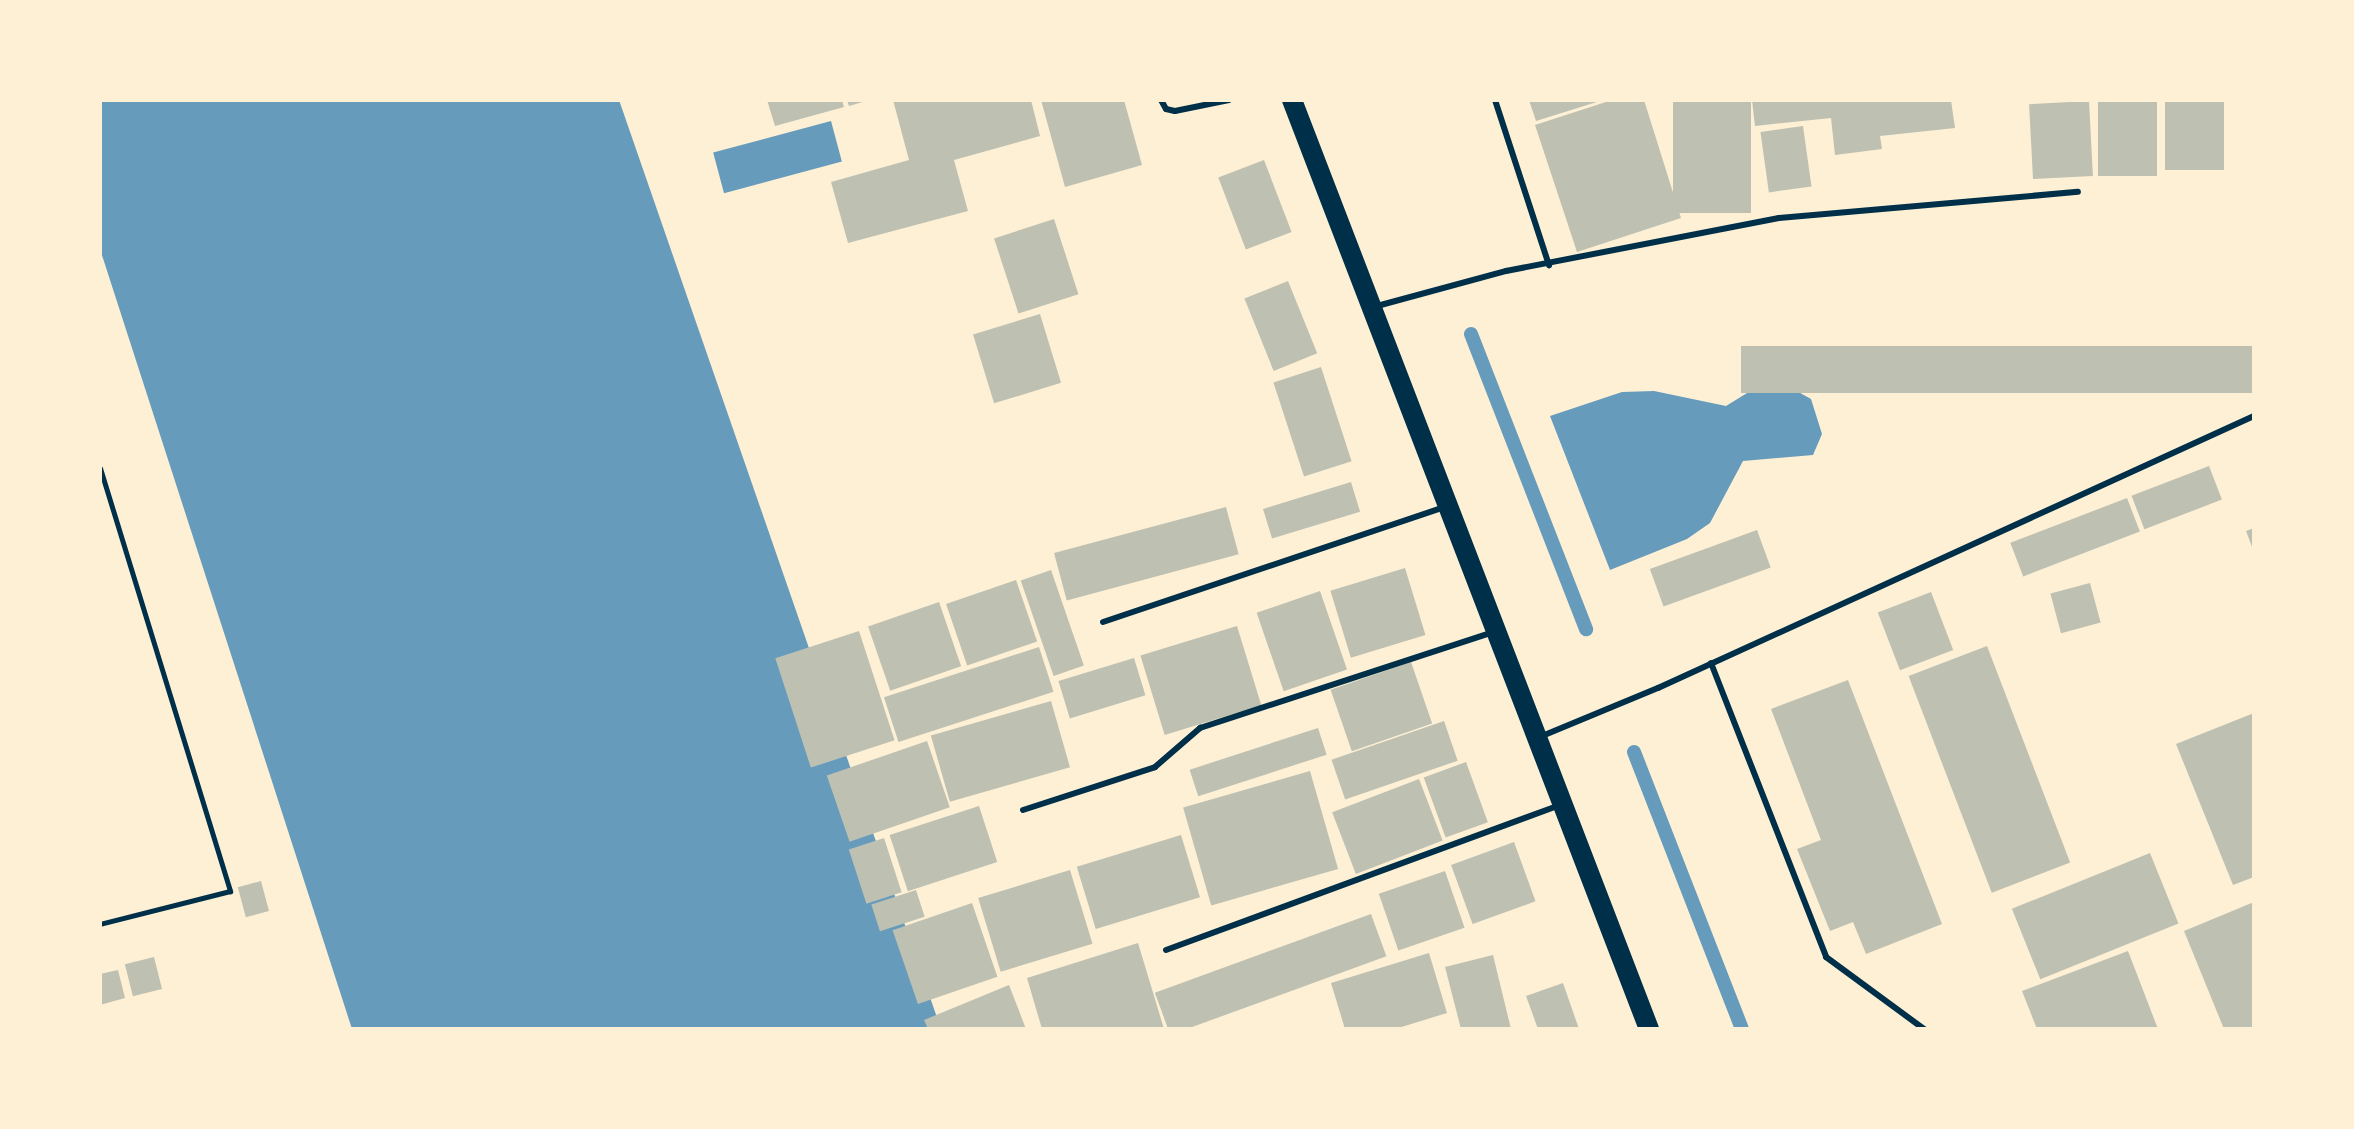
<!DOCTYPE html>
<html>
<head>
<meta charset="utf-8">
<style>
  body { margin:0 }
  #map { position:relative; width:2354px; height:1129px; overflow:hidden; background:#fdf0d5; font-family:Cabin,sans-serif }
  div>[style] { position:absolute }
  .water>* { inset:0; background:#669bbc; transform-origin:0 0 }
  .stream>* { height:14px; margin:-7px; padding:0 7px; transform-origin:7px; border-radius:7px; background:#669bbc }
  .building>* { inset:0; background:#bec0b2; transform-origin:0 0 }
  .path>* { height:5px; margin:-2.5px; padding:0 2.5px; transform-origin:2.5px; border-radius:2.5px; background:#003049 }
  .service>* { height:6px; margin:-3px; padding:0 3px; transform-origin:3px; border-radius:3px; background:#003049 }
  .primary>* { height:20px; margin:-10px; padding:0 10px; transform-origin:10px; border-radius:10px; background:#003049 }
  span { translate:-50% -50%; white-space:nowrap; text-align:center; line-height:1.15; -webkit-text-stroke:8px #fdf0d5; paint-order:stroke }
  .frame { position:absolute; inset:0; border:102px solid #fdf0d5; pointer-events:none }
</style>
</head>
<body>
<div id="map">
  <div class="water">
    <i style="clip-path:polygon(100px 100px,619px 100px,941px 1029px,352px 1029px,100px 249px)"></i>
    <i style="left:831px;top:121px;width:42px;height:122px;rotate:75deg"></i>
    <i style="clip-path:polygon(1784px 384px,1811px 399px,1822px 434px,1813px 455px,1743px 461px,1710px 523px,1687px 539px,1610px 570px,1550px 416px,1622px 392px,1654px 391px,1726px 406px,1752px 390px)"></i>
  </div>
  <div class="stream">
    <i style="left:1471px;top:334px;width:317px;rotate:68.7deg"></i>
    <i style="left:1634px;top:752px;width:297px;rotate:68.7deg"></i>
  </div>
  <div class="building">
    <i style="clip-path:polygon(767px 100px,842px 100px,844px 107px,775px 126px)"></i>
    <i style="clip-path:polygon(847px 100px,866px 100px,866px 101px,849px 106px)"></i>
    <i style="clip-path:polygon(893px 100px,1031px 100px,1040px 136px,954px 160px,968px 211px,848px 243px,831px 182px,909px 160px)"></i>
    <i style="clip-path:polygon(1041px 100px,1124px 100px,1142px 165px,1065px 187px)"></i>
    <i style="clip-path:polygon(1529px 100px,1600px 100px,1600px 101px,1536px 121px)"></i>
    <i style="clip-path:polygon(1612px 100px,1644px 100px,1681px 218px,1577px 252px,1535px 125px)"></i>
    <i style="left:1673px;top:100px;width:78px;height:113px"></i>
    <i style="clip-path:polygon(1752px 100px,1951px 100px,1955px 128px,1880px 136px,1882px 149px,1835px 155px,1831px 118px,1755px 126px)"></i>
    <i style="left:2098px;top:100px;width:59px;height:76px"></i>
    <i style="left:2165px;top:100px;width:59px;height:70px"></i>
    <i style="left:2089px;top:101px;width:75px;height:60px;rotate:87deg"></i>
    <i style="left:1803px;top:126px;width:61px;height:43px;rotate:82deg"></i>
    <i style="left:1264px;top:160px;width:77px;height:49px;rotate:69deg"></i>
    <i style="left:1054px;top:219px;width:79px;height:63px;rotate:72deg"></i>
    <i style="left:1288px;top:281px;width:78px;height:47px;rotate:68deg"></i>
    <i style="left:1040px;top:314px;width:72px;height:70px;rotate:73deg"></i>
    <i style="left:2254px;top:346px;width:47px;height:513px;rotate:90deg"></i>
    <i style="left:1321px;top:367px;width:99px;height:50px;rotate:72deg"></i>
    <i style="left:2209px;top:466px;width:36px;height:83px;rotate:69deg"></i>
    <i style="left:1351px;top:482px;width:31px;height:92px;rotate:73deg"></i>
    <i style="left:2127px;top:498px;width:36px;height:125px;rotate:69deg"></i>
    <i style="left:1226px;top:507px;width:49px;height:178px;rotate:75deg"></i>
    <i style="clip-path:polygon(2254px 528px,2254px 552px,2246px 531px)"></i>
    <i style="left:1757px;top:530px;width:40px;height:114px;rotate:70deg"></i>
    <i style="left:1405px;top:568px;width:70px;height:78px;rotate:73deg"></i>
    <i style="left:1051px;top:570px;width:101px;height:32px;rotate:71deg"></i>
    <i style="left:1016px;top:580px;width:65px;height:74px;rotate:71deg"></i>
    <i style="left:2090px;top:583px;width:41px;height:41px;rotate:75deg"></i>
    <i style="left:1320px;top:591px;width:83px;height:67px;rotate:71deg"></i>
    <i style="left:1931px;top:592px;width:62px;height:57px;rotate:69deg"></i>
    <i style="left:939px;top:602px;width:68px;height:75px;rotate:71deg"></i>
    <i style="left:1237px;top:626px;width:83px;height:101px;rotate:73deg"></i>
    <i style="left:859px;top:631px;width:115px;height:88px;rotate:72deg"></i>
    <i style="left:1987px;top:646px;width:232px;height:84px;rotate:69deg"></i>
    <i style="left:1039px;top:647px;width:47px;height:163px;rotate:72deg"></i>
    <i style="left:1134px;top:658px;width:39px;height:79px;rotate:73deg"></i>
    <i style="left:1411px;top:662px;width:65px;height:85px;rotate:71deg"></i>
    <i style="clip-path:polygon(1848px 680px,1942px 924px,1866px 954px,1853px 922px,1830px 931px,1797px 849px,1821px 840px,1771px 709px)"></i>
    <i style="left:1051px;top:701px;width:69px;height:125px;rotate:74deg"></i>
    <i style="clip-path:polygon(2254px 713px,2254px 877px,2233px 885px,2176px 744px)"></i>
    <i style="left:1444px;top:721px;width:42px;height:119px;rotate:71deg"></i>
    <i style="left:1318px;top:728px;width:28px;height:135px;rotate:72deg"></i>
    <i style="left:927px;top:741px;width:70px;height:106px;rotate:71deg"></i>
    <i style="left:1466px;top:762px;width:64px;height:45px;rotate:70deg"></i>
    <i style="left:1310px;top:771px;width:102px;height:132px;rotate:74deg"></i>
    <i style="left:1419px;top:779px;width:66px;height:93px;rotate:69deg"></i>
    <i style="left:979px;top:806px;width:59px;height:94px;rotate:72deg"></i>
    <i style="left:1181px;top:835px;width:65px;height:109px;rotate:73deg"></i>
    <i style="left:884px;top:838px;width:57px;height:37px;rotate:72deg"></i>
    <i style="left:1514px;top:842px;width:63px;height:67px;rotate:70deg"></i>
    <i style="left:2150px;top:853px;width:76px;height:149px;rotate:68deg"></i>
    <i style="left:1070px;top:870px;width:77px;height:96px;rotate:73deg"></i>
    <i style="left:1445px;top:871px;width:60px;height:70px;rotate:71deg"></i>
    <i style="left:261px;top:881px;width:31px;height:24px;rotate:75deg"></i>
    <i style="left:916px;top:890px;width:28px;height:47px;rotate:72deg"></i>
    <i style="clip-path:polygon(2254px 902px,2254px 1029px,2224px 1029px,2184px 931px)"></i>
    <i style="left:972px;top:903px;width:78px;height:84px;rotate:71deg"></i>
    <i style="left:1371px;top:914px;width:45px;height:230px;rotate:70deg"></i>
    <i style="clip-path:polygon(1138px 943px,1164px 1029px,1042px 1029px,1027px 978px)"></i>
    <i style="clip-path:polygon(2128px 951px,2158px 1029px,2037px 1029px,2022px 991px)"></i>
    <i style="clip-path:polygon(1429px 953px,1447px 1013px,1395px 1029px,1345px 1029px,1331px 983px)"></i>
    <i style="clip-path:polygon(1493px 955px,1511px 1029px,1461px 1029px,1445px 967px)"></i>
    <i style="left:154px;top:957px;width:33px;height:30px;rotate:76deg"></i>
    <i style="clip-path:polygon(118px 970px,125px 998px,100px 1005px,100px 974px)"></i>
    <i style="clip-path:polygon(1563px 983px,1579px 1029px,1538px 1029px,1526px 996px)"></i>
    <i style="clip-path:polygon(1009px 985px,1026px 1029px,928px 1029px,924px 1020px)"></i>
  </div>
  <div class="path">
    <i style="left:100px;top:468px;width:443px;rotate:72.9deg"></i>
    <i style="left:230px;top:891px;width:134px;rotate:165.8deg"></i>
  </div>
  <div class="service">
    <i style="left:1161px;top:100px;width:10px;rotate:61deg"></i>
    <i style="left:1166px;top:109px;width:9px;rotate:13deg"></i>
    <i style="left:1175px;top:111px;width:55px;rotate:-11.5deg"></i>
    <i style="left:1495px;top:100px;width:174px;rotate:71.9deg"></i>
    <i style="left:1377px;top:306px;width:134px;rotate:-15.2deg"></i>
    <i style="left:1506px;top:271px;width:278px;rotate:-11deg"></i>
    <i style="left:1779px;top:218px;width:300px;rotate:-5deg"></i>
    <i style="left:1103px;top:622px;width:360px;rotate:-18.6deg"></i>
    <i style="left:1711px;top:663px;width:316px;rotate:68.6deg"></i>
    <i style="left:1826px;top:957px;width:122px;rotate:36.3deg"></i>
    <i style="left:1542px;top:736px;width:126px;rotate:-22.5deg"></i>
    <i style="left:1658px;top:688px;width:655px;rotate:-24.53deg"></i>
    <i style="left:1023px;top:810px;width:139px;rotate:-18deg"></i>
    <i style="left:1155px;top:767px;width:60px;rotate:-40.9deg"></i>
    <i style="left:1200px;top:728px;width:306px;rotate:-18.1deg"></i>
    <i style="left:1166px;top:950px;width:417px;rotate:-20.2deg"></i>
  </div>
  <div class="primary">
    <i style="left:1292px;top:100px;width:995px;rotate:68.98deg"></i>
  </div>
  <div class="frame"></div>
</div>
</body>
</html>
